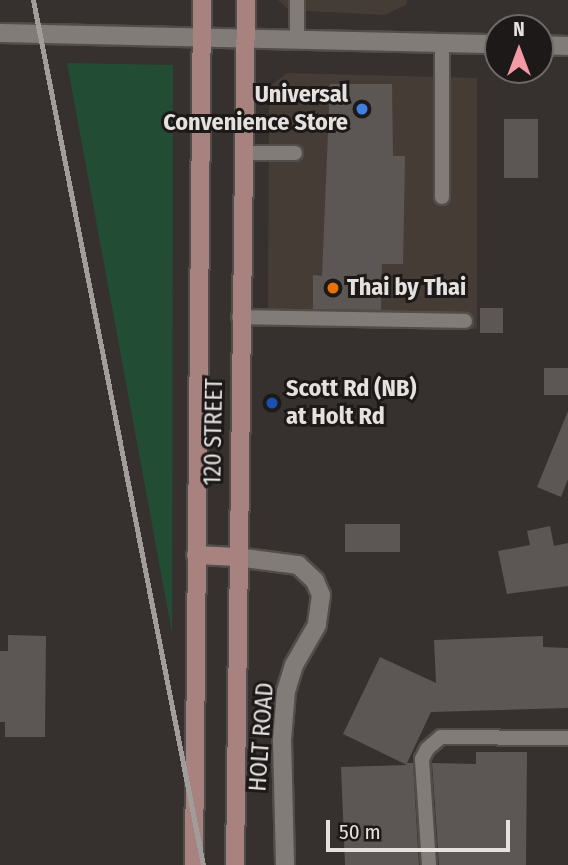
<!DOCTYPE html>
<html>
<head>
<meta charset="utf-8">
<style>
  body { margin:0 }
  #map { position:relative; width:568px; height:865px; overflow:hidden; background:#36312e; font-family:"Fira Sans Condensed",sans-serif }
  div>[style] { position:absolute }
  .built>* { inset:0; background:#463c36 }
  .green>* { inset:0; background:#224c34 }
  .building>* { inset:0; background:#5c5754; transform-origin:0 0 }
  .roads { filter:drop-shadow(2px 0 #514d4b) drop-shadow(-2px 0 #514d4b) drop-shadow(0 2px #514d4b) drop-shadow(0 -2px #514d4b) }
  .service>* { height:14px; margin:-7px; padding:0 7px; transform-origin:7px; border-radius:7px; background:#827c79 }
  .minor>* { height:18px; margin:-9px; padding:0 9px; transform-origin:9px; border-radius:9px; background:#827c79 }
  .tertiary>* { height:18px; margin:-9px; padding:0 9px; transform-origin:9px; border-radius:9px; background:#827c79 }
  .secondary>* { height:18px; margin:-9px; padding:0 9px; transform-origin:9px; border-radius:9px; background:#a8827e }
  .rail>* { height:5px; margin:-2.5px; padding:0 2.5px; transform-origin:2.5px; border-radius:2.5px; background:#a19d9b }
  .dots>* { width:19px; height:19px; translate:-50% -50%; box-sizing:border-box; border:4px solid #1c1918; border-radius:50% }
  span { translate:-50% -50%; white-space:nowrap; text-align:center; line-height:1.15; -webkit-text-stroke:6px #1c1918; paint-order:stroke }
  .poi-label { font-size:24px; color:#e4e1df; font-weight:700 }
  .right { translate:-100% -50%; text-align:right }
  .left { translate:0 -50%; text-align:left }
  .street-label { font-size:24px; color:#e4e1df }
  .north { position:absolute; left:484px; top:14px; width:70px; height:70px; box-sizing:border-box; background:#1c1918; border:2px solid #6c6968; border-radius:50%; rotate:0deg; font-size:19px; font-weight:700; line-height:28px; text-align:center; color:#e4e1df }
  .north::after { content:''; display:block; margin:auto; width:24px; height:32px; background:#f49aa7; clip-path:polygon(50% 0,100% 100%,50% 72%,0 100%) }
  .scale { position:absolute; left:326px; top:820px; width:184px; height:32px; box-sizing:border-box; border:4px solid #e4e1df; border-top:0; padding-left:9px; font-size:21px; line-height:24px; white-space:nowrap; color:#e4e1df; -webkit-text-stroke:5px #1c1918; paint-order:stroke }
</style>
</head>
<body>
<div id="map">
  <div class="built">
    <i style="clip-path:polygon(278px 0,407px 0,406px 5px,384px 15px,289px 10px)"></i>
    <i style="clip-path:polygon(287px 73px,477px 78px,477px 329px,268px 322px,269px 87px)"></i>
  </div>
  <div class="green">
    <i style="clip-path:polygon(67px 63px,173px 65px,172px 633px)"></i>
  </div>
  <div class="building">
    <i style="clip-path:polygon(330px 84px,392px 84px,393px 156px,405px 156px,403px 264px,382px 264px,381px 310px,313px 309px,313px 275px,322px 276px)"></i>
    <i style="left:504px;top:119px;width:34px;height:59px"></i>
    <i style="left:480px;top:308px;width:23px;height:25px"></i>
    <i style="left:544px;top:368px;width:24px;height:27px"></i>
    <i style="clip-path:polygon(568px 411px,568px 479px,561px 497px,537px 487px)"></i>
    <i style="left:345px;top:524px;width:55px;height:28px"></i>
    <i style="clip-path:polygon(550px 526px,554px 546px,568px 543px,568px 586px,507px 594px,498px 551px,530px 545px,527px 531px)"></i>
    <i style="clip-path:polygon(8px 635px,46px 636px,45px 737px,5px 737px,5px 722px,0 722px,0 651px,8px 651px)"></i>
    <i style="clip-path:polygon(543px 636px,543px 647px,568px 648px,568px 708px,431px 712px,407px 763px,413px 763px,419px 865px,345px 865px,341px 767px,407px 765px,343px 734px,380px 657px,436px 683px,434px 640px)"></i>
    <i style="clip-path:polygon(476px 752px,527px 752px,526px 865px,439px 865px,432px 763px,476px 764px)"></i>
  </div>
  <div class="roads">
    <div class="service">
      <i style="left:297px;top:38px;width:38px;rotate:-90deg"></i>
      <i style="left:442px;top:43px;width:154px;rotate:90deg"></i>
      <i style="left:242px;top:153px;width:53px"></i>
      <i style="left:239px;top:317px;width:226px;rotate:1deg"></i>
      <i style="left:429px;top:865px;width:106px;rotate:-93.8deg"></i>
      <i style="left:422px;top:759px;width:11px;rotate:-63deg"></i>
      <i style="left:427px;top:749px;width:18px;rotate:-41deg"></i>
      <i style="left:441px;top:737px;width:127px;rotate:0.5deg"></i>
    </div>
    <div class="minor">
      <i style="left:237px;top:557px;width:62px;rotate:7.5deg"></i>
      <i style="left:298px;top:565px;width:23px;rotate:43deg"></i>
      <i style="left:315px;top:581px;width:15px;rotate:67deg"></i>
      <i style="left:321px;top:595px;width:30px;rotate:98deg"></i>
      <i style="left:317px;top:625px;width:46px;rotate:119.9deg"></i>
      <i style="left:294px;top:665px;width:27px;rotate:107deg"></i>
      <i style="left:286px;top:691px;width:49px;rotate:94.7deg"></i>
      <i style="left:282px;top:740px;width:125px;rotate:88.6deg"></i>
    </div>
    <div class="tertiary">
      <i style="left:0;top:33px;width:498px;rotate:1.3deg"></i>
      <i style="left:540px;top:45px;width:28px;rotate:2deg"></i>
    </div>
    <div class="secondary">
      <i style="left:196px;top:555px;width:41px;rotate:2.8deg"></i>
      <i style="left:194px;top:865px;width:865px;rotate:-89.47deg"></i>
      <i style="left:235px;top:865px;width:865px;rotate:-89.27deg"></i>
    </div>
  </div>
  <div class="rail">
    <i style="left:33px;top:0;width:882px;rotate:78.88deg"></i>
  </div>
  <div class="dots">
    <i style="left:362px;top:109px;background:#3f7fe0"></i>
    <i style="left:333px;top:288px;background:#e8710a"></i>
    <i style="left:272px;top:403px;background:#1a4fb4"></i>
  </div>
  <div class="poi-label">
    <span class="right" style="left:348px;top:109px">Universal<br>Convenience Store</span>
    <span class="left" style="left:347px;top:288px">Thai by Thai</span>
    <span class="left" style="left:286px;top:403px">Scott Rd (NB)<br>at Holt Rd</span>
  </div>
  <div class="street-label">
    <span style="left:214px;top:432px;rotate:-89deg">120 STREET</span>
    <span style="left:262px;top:737px;rotate:-86deg">HOLT ROAD</span>
  </div>
  <div class="north">N</div>
  <div class="scale">50 m</div>
</div>
</body>
</html>
